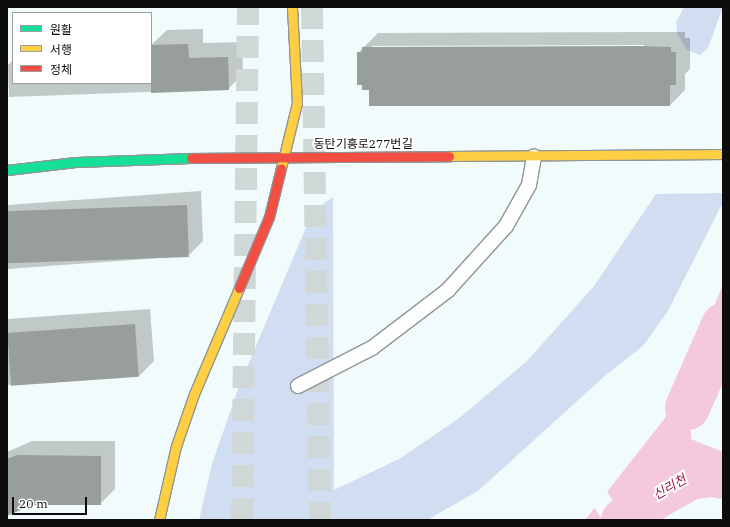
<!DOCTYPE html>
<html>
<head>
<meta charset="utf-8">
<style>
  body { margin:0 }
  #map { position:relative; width:730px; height:527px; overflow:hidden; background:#f1fbfb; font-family:"IBM Plex Serif","Noto Sans KR",serif }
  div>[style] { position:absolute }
  .green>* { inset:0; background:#d1def1 }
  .water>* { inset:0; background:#f4c9dc }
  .pier>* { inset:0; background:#f1fbfb }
  .shadow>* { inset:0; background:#0003 }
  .river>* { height:45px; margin:-22.5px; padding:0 22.5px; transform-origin:22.5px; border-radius:22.5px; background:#f4c9dc }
  .building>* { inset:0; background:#979e9c; transform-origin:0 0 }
  .secondary-tunnel>* { height:22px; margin-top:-11px; transform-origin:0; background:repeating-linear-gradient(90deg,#cfd7d7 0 22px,transparent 0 33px) }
  .highway-tunnel>* { height:22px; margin-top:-11px; transform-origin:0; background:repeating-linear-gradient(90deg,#cfd7d7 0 22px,transparent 0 33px) }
  .roads { filter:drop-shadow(1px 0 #909494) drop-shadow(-1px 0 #909494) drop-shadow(0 1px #909494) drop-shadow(0 -1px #909494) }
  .lane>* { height:14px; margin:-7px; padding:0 7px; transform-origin:7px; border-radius:7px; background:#fdfefe }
  .fast>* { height:9px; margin:-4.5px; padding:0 4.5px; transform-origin:4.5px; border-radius:4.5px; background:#16e098 }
  .slow>* { height:9px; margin:-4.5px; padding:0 4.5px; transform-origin:4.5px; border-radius:4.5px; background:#ffcf43 }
  .jam>* { height:9px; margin:-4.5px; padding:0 4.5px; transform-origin:4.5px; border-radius:4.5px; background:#f24e42 }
  span { translate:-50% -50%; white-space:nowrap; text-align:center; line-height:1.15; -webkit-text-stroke:4px #fff; paint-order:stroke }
  .street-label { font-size:12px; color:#0d0d0d }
  .water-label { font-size:13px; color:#9d1849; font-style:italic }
  .frame { position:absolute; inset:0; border:8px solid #0d0d0d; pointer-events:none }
  .legend { position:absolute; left:12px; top:12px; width:140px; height:72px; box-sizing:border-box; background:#fff; border:1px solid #9e9e9e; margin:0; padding:5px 7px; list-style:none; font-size:12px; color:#0d0d0d }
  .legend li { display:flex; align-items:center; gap:8px; height:20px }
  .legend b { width:20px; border:1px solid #9e9e9e }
  .scale { position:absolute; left:12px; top:497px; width:75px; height:18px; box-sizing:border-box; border:2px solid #0d0d0d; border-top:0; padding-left:5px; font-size:12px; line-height:14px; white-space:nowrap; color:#0d0d0d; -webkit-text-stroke:3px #fff; paint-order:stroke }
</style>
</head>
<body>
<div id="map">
  <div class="green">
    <i style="clip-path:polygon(684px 7px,723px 7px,708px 48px,700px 55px,687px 50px,677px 33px,676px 22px)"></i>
    <i style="clip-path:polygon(723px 193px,723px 202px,668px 311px,643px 346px,607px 374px,478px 491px,427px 520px,199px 520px,212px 464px,239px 386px,313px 211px,333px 197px,334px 490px,399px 459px,458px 419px,527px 361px,594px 286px,656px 194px)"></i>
  </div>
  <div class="water">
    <i style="clip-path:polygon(723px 285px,723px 321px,691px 407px,691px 439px,723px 452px,723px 468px,683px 457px,624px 520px,585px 520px,665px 418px)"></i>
  </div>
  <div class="pier">
    <i style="clip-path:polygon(606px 490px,626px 520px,603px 520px,593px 506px)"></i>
  </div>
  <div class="shadow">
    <i style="clip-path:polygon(203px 29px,203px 43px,242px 42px,243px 74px,228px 89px,9px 97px,8px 65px,13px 60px,13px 83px,151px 83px,151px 45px,167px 30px)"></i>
    <i style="clip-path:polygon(evenodd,655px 32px,685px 32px,685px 38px,690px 38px,690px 69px,685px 74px,685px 90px,670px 105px,370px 89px,358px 53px,378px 33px,655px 32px,644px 45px,644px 47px,372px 48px,372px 46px,644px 45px)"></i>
    <i style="clip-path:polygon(201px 191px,203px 241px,188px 256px,7px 269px,7px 205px)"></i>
    <i style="clip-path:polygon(150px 309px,154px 361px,139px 376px,7px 385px,7px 319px)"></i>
    <i style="clip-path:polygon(32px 441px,115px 441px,115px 489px,100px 504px,32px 504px,7px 515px,7px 452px)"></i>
  </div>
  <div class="river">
    <i style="left:687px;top:407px;width:90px;rotate:-66.3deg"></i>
    <i style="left:623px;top:520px;width:36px;rotate:-37deg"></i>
    <i style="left:652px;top:498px;width:45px;rotate:-29.4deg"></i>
    <i style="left:691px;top:476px;width:22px;rotate:-5deg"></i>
    <i style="left:713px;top:474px;width:10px;rotate:11deg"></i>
  </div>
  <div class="building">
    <i style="clip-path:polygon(188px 44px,189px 58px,228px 57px,229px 90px,151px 93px,151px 45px)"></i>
    <i style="clip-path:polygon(639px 46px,671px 47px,671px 52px,676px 52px,676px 85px,670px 85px,670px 106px,369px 106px,369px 90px,362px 90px,362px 85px,357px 85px,357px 52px,362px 52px,362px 47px)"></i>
    <i style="left:187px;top:205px;width:52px;height:181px;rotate:88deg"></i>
    <i style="left:135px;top:324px;width:53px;height:128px;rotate:86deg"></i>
    <i style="clip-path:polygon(17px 455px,101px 456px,101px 505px,32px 505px,7px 516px,7px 459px)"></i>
  </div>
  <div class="secondary-tunnel">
    <i style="left:312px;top:7px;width:513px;rotate:89.11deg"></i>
  </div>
  <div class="highway-tunnel">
    <i style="left:242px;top:520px;width:513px;rotate:-89.33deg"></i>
  </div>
  <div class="roads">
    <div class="lane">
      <i style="left:298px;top:386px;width:83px;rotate:-27.2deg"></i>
      <i style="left:372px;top:348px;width:96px;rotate:-37.3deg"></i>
      <i style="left:448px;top:290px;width:86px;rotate:-47.8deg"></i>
      <i style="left:506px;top:226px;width:47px;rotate:-60.7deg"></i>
      <i style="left:529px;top:185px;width:29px;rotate:-80deg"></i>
    </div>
    <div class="fast">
      <i style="left:7px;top:170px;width:69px;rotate:-6.6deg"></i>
      <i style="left:76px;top:162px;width:115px;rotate:-2deg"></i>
    </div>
    <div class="slow">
      <i style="left:449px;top:156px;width:274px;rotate:-0.4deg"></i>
      <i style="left:281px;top:168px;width:67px;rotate:-76.2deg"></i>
      <i style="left:297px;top:103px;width:96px;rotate:-93deg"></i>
      <i style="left:159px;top:520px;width:76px;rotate:-77.1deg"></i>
      <i style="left:176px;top:446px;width:55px;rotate:-70.9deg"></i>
      <i style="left:194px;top:394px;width:115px;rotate:-67deg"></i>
    </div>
    <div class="jam">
      <i style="left:191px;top:158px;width:258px;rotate:-0.4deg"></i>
      <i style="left:239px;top:288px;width:77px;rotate:-67.1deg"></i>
      <i style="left:269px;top:217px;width:50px;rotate:-76.2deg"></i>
    </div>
  </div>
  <div class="street-label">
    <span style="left:363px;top:144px">동탄기흥로277번길</span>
  </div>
  <div class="water-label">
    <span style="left:670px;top:488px;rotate:-30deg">신리천</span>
  </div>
  <div class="frame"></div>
  <ul class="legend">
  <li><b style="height:5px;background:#16e098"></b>원활</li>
  <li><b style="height:5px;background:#ffcf43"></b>서행</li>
  <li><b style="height:5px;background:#f24e42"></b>정체</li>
  </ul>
  <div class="scale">20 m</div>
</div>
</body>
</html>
